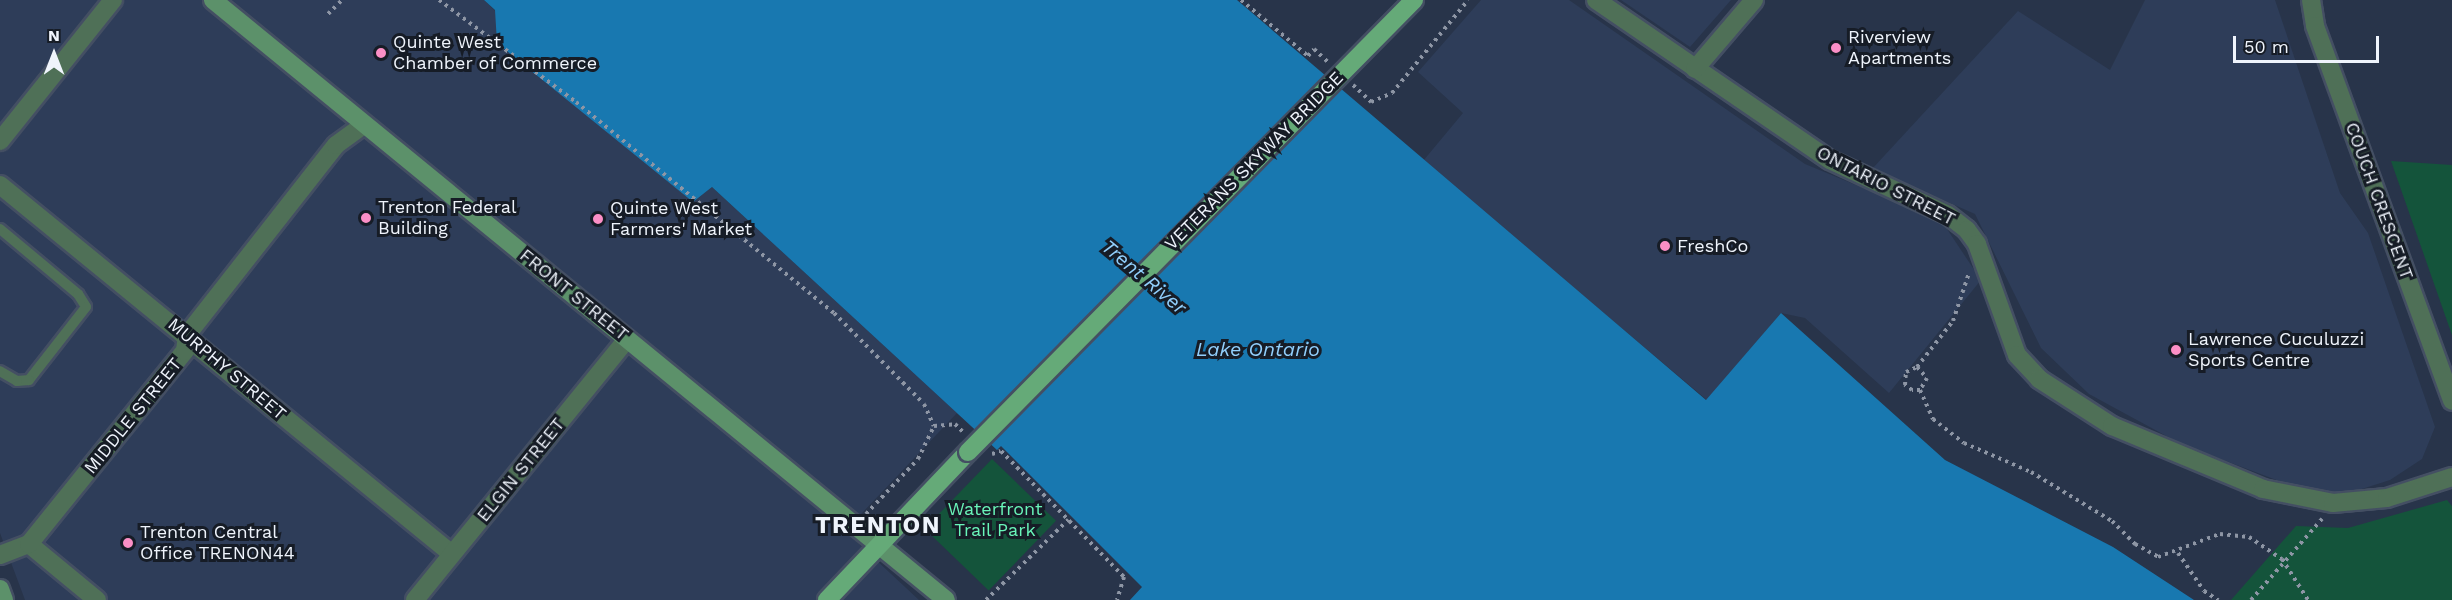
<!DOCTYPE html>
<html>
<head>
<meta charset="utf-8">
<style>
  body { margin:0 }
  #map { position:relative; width:2452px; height:600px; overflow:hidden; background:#28344a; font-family:"Work Sans",sans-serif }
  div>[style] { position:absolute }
  .built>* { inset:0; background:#2e3d59 }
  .green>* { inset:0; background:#14543b; transform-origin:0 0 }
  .water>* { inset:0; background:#1878b0 }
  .path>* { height:4px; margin-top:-2px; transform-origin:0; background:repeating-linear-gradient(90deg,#8e96a5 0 3px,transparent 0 7.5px) }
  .roads { filter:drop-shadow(2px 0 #444f63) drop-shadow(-2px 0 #444f63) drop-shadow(0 2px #444f63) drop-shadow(0 -2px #444f63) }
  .lane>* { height:10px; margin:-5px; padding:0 5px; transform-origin:5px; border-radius:5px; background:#4f7057 }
  .street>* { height:18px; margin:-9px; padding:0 9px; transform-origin:9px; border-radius:9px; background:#4f7057 }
  .secondary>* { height:18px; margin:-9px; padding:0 9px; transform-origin:9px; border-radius:9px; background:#5c916a }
  .primary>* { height:18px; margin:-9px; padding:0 9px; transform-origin:9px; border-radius:9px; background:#65aa78 }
  .bridges { filter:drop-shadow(2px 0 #444f63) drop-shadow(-2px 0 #444f63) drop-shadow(0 2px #444f63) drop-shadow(0 -2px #444f63) }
  .primary-bridge>* { height:18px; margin:-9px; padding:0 9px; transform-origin:9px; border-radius:9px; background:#65aa78 }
  .dots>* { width:16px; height:16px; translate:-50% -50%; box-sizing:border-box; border:3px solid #161c26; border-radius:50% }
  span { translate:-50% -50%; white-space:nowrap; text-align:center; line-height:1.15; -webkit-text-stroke:6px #161c26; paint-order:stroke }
  .poi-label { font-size:18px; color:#eff4fc }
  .left { translate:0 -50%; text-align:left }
  .street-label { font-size:18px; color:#eff4fc }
  .park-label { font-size:18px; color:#69f5b9 }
  .water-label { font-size:20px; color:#91cffc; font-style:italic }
  .district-label { font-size:24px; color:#eff4fc; font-weight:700; letter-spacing:1.5px }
  .north { position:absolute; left:24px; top:24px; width:60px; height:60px; -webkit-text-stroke:4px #161c26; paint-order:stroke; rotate:0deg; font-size:16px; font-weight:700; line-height:24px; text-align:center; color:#eff4fc }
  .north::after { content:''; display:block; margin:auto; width:21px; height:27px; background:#eff4fc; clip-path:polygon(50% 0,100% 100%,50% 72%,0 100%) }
  .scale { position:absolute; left:2233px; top:36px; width:146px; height:27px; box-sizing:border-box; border:3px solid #eff4fc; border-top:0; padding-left:8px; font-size:18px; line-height:21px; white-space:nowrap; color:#eff4fc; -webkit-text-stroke:4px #161c26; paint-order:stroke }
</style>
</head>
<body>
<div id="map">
  <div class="built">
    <i style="clip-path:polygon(0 0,484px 0,693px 202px,712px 187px,957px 413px,845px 531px,919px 600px,25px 600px,0 533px)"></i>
    <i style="clip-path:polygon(1481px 0,1569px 0,1805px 164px,1941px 220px,1981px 280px,1889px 393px,1805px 318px,1781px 313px,1707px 400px,1423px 161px,1463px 113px,1418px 72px)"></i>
    <i style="clip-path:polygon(1621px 0,1731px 0,1690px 47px)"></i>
    <i style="clip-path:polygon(2145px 0,2275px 0,2340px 193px,2368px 233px,2435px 427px,2422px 459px,2390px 480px,2343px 495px,2287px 484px,2181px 444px,2089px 394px,2041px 348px,1975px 214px,1872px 169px,2018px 11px,2110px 70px)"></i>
  </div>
  <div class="green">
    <i style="clip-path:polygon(2391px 161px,2452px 165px,2452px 335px)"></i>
    <i style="left:992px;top:459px;width:89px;height:97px;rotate:44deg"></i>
    <i style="clip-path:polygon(2447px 500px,2452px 506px,2452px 600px,2231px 600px,2296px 526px,2348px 528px)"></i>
  </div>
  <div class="water">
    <i style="clip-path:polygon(484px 0,1237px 0,1706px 400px,1781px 313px,1945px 460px,2113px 547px,2194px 600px,1130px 600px,1142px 587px,1001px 446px,997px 450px,712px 187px,693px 202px,497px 43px,495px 10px)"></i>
  </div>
  <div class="path">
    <i style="left:439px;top:0;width:171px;rotate:36.7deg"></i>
    <i style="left:576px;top:102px;width:333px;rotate:39.3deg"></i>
    <i style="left:834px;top:313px;width:128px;rotate:45.3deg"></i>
    <i style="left:924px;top:404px;width:24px;rotate:66deg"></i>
    <i style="left:934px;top:426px;width:21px;rotate:-5deg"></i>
    <i style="left:955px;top:424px;width:13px;rotate:45deg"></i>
    <i style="left:1241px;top:0;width:87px;rotate:39.9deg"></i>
    <i style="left:1308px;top:56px;width:9px;rotate:-49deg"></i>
    <i style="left:1314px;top:49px;width:19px;rotate:43deg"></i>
    <i style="left:328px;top:14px;width:20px;rotate:-45deg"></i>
    <i style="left:1353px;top:85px;width:25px;rotate:43deg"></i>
    <i style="left:1371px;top:102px;width:23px;rotate:-23deg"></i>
    <i style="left:1392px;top:93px;width:120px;rotate:-50.7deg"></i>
    <i style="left:1917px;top:367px;width:15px;rotate:48deg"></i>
    <i style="left:1927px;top:378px;width:14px;rotate:120deg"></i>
    <i style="left:1920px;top:390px;width:8px;rotate:180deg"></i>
    <i style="left:1912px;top:390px;width:9px;rotate:-144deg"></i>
    <i style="left:1905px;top:385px;width:13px;rotate:-86deg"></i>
    <i style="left:1906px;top:372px;width:12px;rotate:-24deg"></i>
    <i style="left:1917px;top:367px;width:58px;rotate:-52deg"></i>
    <i style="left:1953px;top:321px;width:51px;rotate:-71.6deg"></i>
    <i style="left:1920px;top:390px;width:32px;rotate:66deg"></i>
    <i style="left:1933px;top:419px;width:39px;rotate:38deg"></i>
    <i style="left:1964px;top:443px;width:73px;rotate:23.4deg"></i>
    <i style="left:2031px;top:472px;width:95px;rotate:31.2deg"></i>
    <i style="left:2112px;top:521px;width:33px;rotate:45deg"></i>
    <i style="left:2135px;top:544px;width:26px;rotate:29deg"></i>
    <i style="left:2158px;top:557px;width:66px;rotate:-20.4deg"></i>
    <i style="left:2220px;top:534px;width:29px;rotate:6deg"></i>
    <i style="left:2249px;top:537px;width:40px;rotate:34deg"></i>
    <i style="left:2282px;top:559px;width:49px;rotate:57.6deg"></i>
    <i style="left:992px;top:454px;width:9px;rotate:-18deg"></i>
    <i style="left:1001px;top:451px;width:176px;rotate:45.7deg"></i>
    <i style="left:1124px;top:577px;width:24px;rotate:107deg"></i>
    <i style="left:866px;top:514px;width:76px;rotate:-46.6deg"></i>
    <i style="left:918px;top:459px;width:37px;rotate:-64deg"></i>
    <i style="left:2178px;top:553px;width:46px;rotate:55.6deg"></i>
    <i style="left:2204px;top:591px;width:17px;rotate:33deg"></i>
    <i style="left:986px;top:600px;width:115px;rotate:-44.3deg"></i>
    <i style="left:2251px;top:600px;width:108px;rotate:-48.8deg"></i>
  </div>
  <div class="roads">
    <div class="lane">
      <i style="left:0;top:229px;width:102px;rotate:39.8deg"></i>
      <i style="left:78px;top:294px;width:15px;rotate:58deg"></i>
      <i style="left:86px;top:307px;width:93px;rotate:128deg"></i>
      <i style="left:29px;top:380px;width:12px;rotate:175deg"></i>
      <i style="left:17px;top:381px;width:20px;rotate:-150deg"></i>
    </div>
    <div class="street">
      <i style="left:1596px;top:0;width:283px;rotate:34.4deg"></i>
      <i style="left:1830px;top:160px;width:130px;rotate:25deg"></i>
      <i style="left:1948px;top:215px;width:24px;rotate:38deg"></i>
      <i style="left:1967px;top:230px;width:17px;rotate:54deg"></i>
      <i style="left:1977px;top:244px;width:118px;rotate:70.2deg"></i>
      <i style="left:2017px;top:355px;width:33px;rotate:47deg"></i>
      <i style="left:2039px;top:379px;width:87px;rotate:32.8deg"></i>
      <i style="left:2112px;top:426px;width:164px;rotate:22.6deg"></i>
      <i style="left:2263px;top:489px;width:71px;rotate:11.3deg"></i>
      <i style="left:2333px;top:503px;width:54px;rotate:-5.3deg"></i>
      <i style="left:2387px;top:498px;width:68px;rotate:-17.9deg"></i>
      <i style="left:2311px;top:0;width:26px;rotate:81deg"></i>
      <i style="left:2315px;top:26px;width:399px;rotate:69.9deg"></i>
      <i style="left:1695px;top:69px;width:91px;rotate:-49.5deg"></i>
      <i style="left:0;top:141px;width:181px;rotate:-51.3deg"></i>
      <i style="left:0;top:185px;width:583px;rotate:39.23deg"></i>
      <i style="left:29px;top:544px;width:88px;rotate:39.5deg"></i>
      <i style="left:0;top:555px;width:31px;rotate:-21deg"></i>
      <i style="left:29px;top:544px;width:248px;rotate:-51.1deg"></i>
      <i style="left:185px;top:351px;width:16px;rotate:-83deg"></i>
      <i style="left:187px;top:335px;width:241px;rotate:-51.9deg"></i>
      <i style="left:336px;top:145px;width:34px;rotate:-36deg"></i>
      <i style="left:415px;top:600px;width:336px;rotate:-50.9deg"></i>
    </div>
    <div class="secondary">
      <i style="left:213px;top:0;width:947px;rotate:39.3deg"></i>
      <i style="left:0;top:589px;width:12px;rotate:70deg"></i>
    </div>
    <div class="primary">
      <i style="left:827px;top:600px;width:204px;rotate:-46.4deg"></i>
    </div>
  </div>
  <div class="bridges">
    <div class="primary-bridge">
      <i style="left:968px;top:452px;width:635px;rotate:-45.38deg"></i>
    </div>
  </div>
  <div class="dots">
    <i style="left:1836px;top:48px;background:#fb8fc6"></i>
    <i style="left:381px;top:53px;background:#fb8fc6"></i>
    <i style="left:366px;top:218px;background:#fb8fc6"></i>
    <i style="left:598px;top:219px;background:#fb8fc6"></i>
    <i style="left:1665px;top:246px;background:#fb8fc6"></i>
    <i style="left:2176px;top:350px;background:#fb8fc6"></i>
    <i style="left:128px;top:543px;background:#fb8fc6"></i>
  </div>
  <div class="poi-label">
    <span class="left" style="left:1848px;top:48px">Riverview<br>Apartments</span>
    <span class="left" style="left:393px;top:53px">Quinte West<br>Chamber of Commerce</span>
    <span class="left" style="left:378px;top:218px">Trenton Federal<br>Building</span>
    <span class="left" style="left:610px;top:219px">Quinte West<br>Farmers' Market</span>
    <span class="left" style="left:1677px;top:246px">FreshCo</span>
    <span class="left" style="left:2188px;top:350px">Lawrence Cuculuzzi<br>Sports Centre</span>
    <span class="left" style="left:140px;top:543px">Trenton Central<br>Office TRENON44</span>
  </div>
  <div class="street-label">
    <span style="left:1254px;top:161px;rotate:-45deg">VETERANS SKYWAY BRIDGE</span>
    <span style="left:1886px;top:186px;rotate:27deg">ONTARIO STREET</span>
    <span style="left:2379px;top:201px;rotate:70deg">COUCH CRESCENT</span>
    <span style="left:574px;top:295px;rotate:39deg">FRONT STREET</span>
    <span style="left:227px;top:369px;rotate:40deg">MURPHY STREET</span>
    <span style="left:133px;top:416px;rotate:-51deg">MIDDLE STREET</span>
    <span style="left:521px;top:470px;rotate:-51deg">ELGIN STREET</span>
  </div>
  <div class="park-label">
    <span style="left:995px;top:520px">Waterfront<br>Trail Park</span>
  </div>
  <div class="water-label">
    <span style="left:1144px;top:277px;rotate:40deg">Trent River</span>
    <span style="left:1258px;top:349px">Lake Ontario</span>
  </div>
  <div class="district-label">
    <span style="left:878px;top:526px">TRENTON</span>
  </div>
  <div class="north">N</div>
  <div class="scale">50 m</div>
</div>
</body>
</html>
